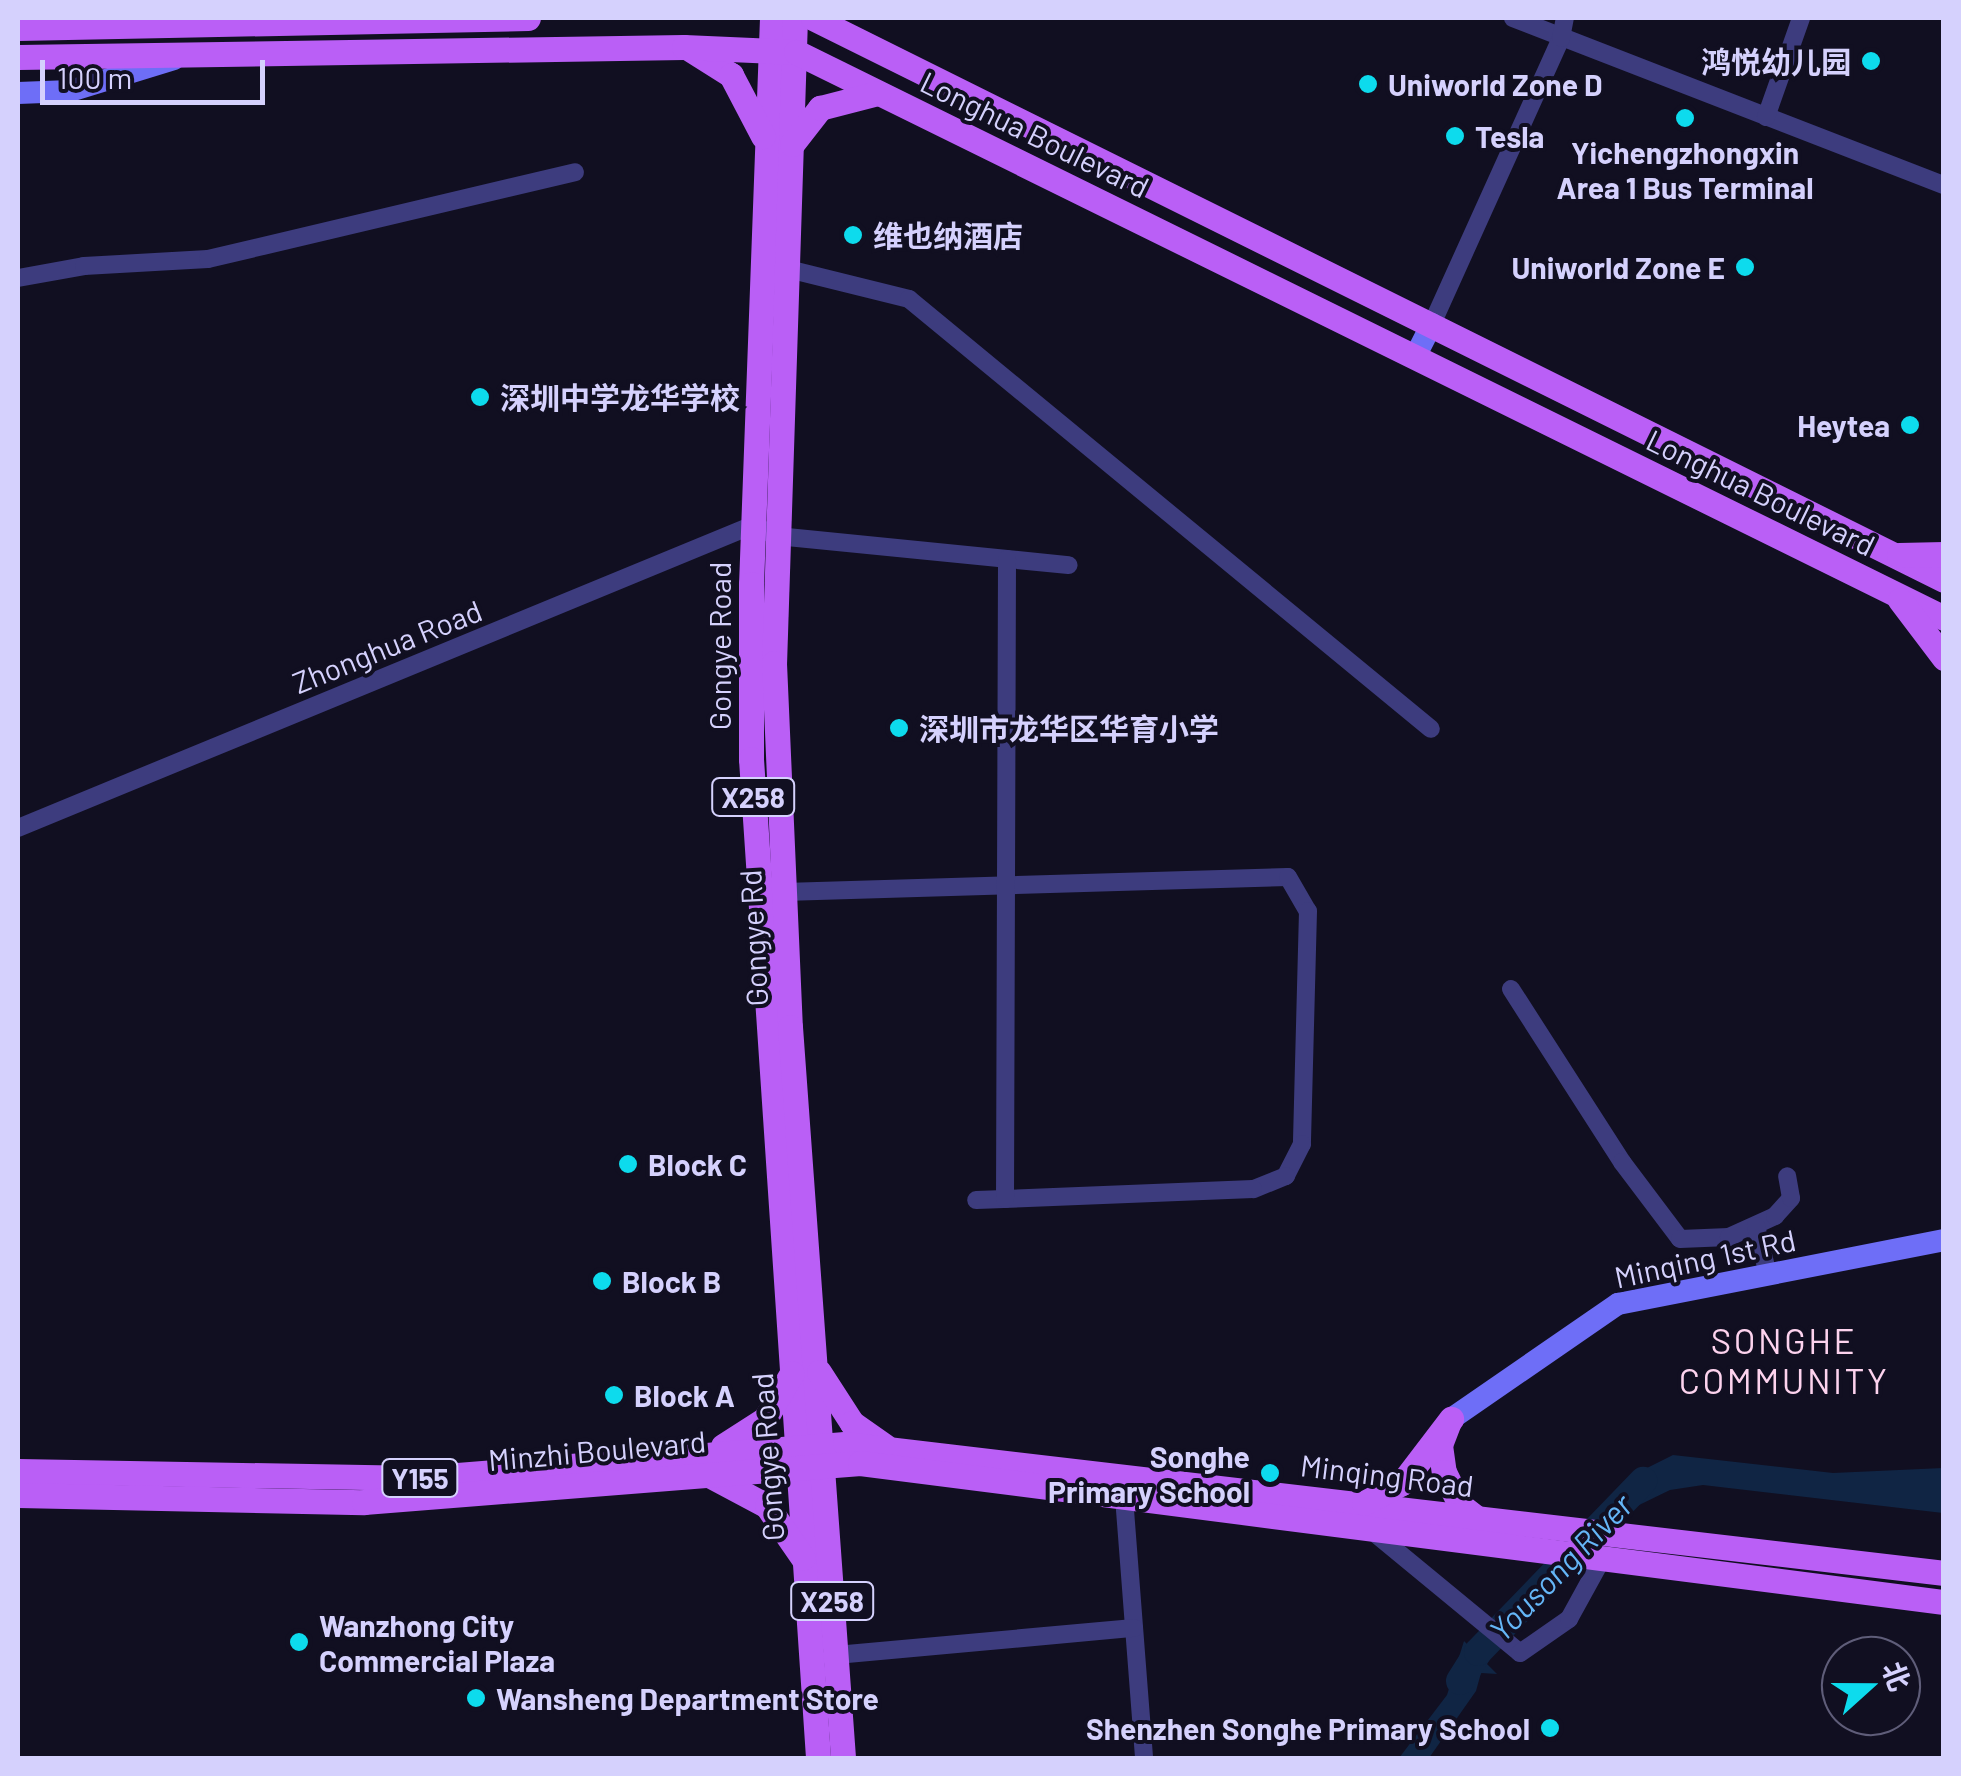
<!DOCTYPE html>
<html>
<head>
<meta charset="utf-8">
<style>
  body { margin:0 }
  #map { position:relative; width:1961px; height:1776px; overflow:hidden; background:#110f21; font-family:Barlow,"Noto Sans SC",sans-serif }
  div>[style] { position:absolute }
  .water>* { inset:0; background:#102544 }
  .river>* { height:28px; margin:-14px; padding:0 14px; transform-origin:14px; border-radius:14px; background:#102544 }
  .street>* { height:18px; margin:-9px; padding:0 9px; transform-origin:9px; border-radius:9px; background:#3d3c7e }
  .secondary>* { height:22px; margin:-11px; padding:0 11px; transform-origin:11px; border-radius:11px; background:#6e6ef7 }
  .primary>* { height:25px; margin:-12.5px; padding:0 12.5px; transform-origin:12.5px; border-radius:12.5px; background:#ba5ff6 }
  .dots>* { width:28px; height:28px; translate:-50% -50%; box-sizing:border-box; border:5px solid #110f21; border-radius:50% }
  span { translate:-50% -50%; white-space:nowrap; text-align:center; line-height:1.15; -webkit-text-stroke:8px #110f21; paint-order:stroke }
  .shield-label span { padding:2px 8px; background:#110f21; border:2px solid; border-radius:8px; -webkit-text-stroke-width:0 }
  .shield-label { font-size:28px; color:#d5d1fd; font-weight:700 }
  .poi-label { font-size:30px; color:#d5d1fd; font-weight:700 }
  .right { translate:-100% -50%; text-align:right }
  .left { translate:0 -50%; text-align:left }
  .street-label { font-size:30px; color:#d5d1fd }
  .water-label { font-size:32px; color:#65b6f7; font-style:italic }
  .quarter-label { font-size:35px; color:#fdd3ee; letter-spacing:2.5px }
  .frame { position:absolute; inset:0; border:20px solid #d5d1fd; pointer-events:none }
  .north { position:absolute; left:1821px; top:1636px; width:100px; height:100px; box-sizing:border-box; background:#110f21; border:2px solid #5f5d79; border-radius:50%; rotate:69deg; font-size:28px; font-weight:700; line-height:40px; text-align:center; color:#d5d1fd }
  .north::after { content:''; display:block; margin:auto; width:35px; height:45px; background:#0ddbed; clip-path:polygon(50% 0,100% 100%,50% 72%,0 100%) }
  .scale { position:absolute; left:40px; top:60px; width:225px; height:45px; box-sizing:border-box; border:5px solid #d5d1fd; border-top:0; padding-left:12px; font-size:30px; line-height:35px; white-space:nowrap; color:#d5d1fd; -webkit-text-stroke:8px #110f21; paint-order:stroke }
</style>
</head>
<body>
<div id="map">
  <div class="water">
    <i style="clip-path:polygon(1673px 1455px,1833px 1473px,1943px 1468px,1943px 1513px,1703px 1485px,1670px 1490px,1635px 1507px,1609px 1503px,1643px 1470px)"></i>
    <i style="clip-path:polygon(1464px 1641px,1497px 1674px,1481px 1673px,1476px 1691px,1429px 1758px,1399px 1758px,1447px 1695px)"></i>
  </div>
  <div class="river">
    <i style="left:1460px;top:1681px;width:34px;rotate:-58deg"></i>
    <i style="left:1478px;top:1652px;width:238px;rotate:-46deg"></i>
  </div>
  <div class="street">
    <i style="left:1513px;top:18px;width:462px;rotate:21.2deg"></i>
    <i style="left:1766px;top:117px;width:105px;rotate:-70.5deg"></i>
    <i style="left:784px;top:268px;width:129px;rotate:13.9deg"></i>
    <i style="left:909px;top:299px;width:676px;rotate:39.48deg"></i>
    <i style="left:18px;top:278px;width:67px;rotate:-10.3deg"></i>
    <i style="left:84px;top:266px;width:124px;rotate:-3.2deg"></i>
    <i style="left:208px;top:259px;width:377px;rotate:-13.3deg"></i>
    <i style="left:1432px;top:324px;width:314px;rotate:-65.7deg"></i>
    <i style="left:1561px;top:38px;width:20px;rotate:-79deg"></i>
    <i style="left:18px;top:828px;width:795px;rotate:-22.4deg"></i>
    <i style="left:753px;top:525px;width:26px;rotate:25deg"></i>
    <i style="left:777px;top:536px;width:293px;rotate:5.7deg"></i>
    <i style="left:784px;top:892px;width:504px;rotate:-1.7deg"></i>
    <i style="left:1288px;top:877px;width:39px;rotate:60deg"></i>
    <i style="left:1308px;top:911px;width:233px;rotate:91.5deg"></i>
    <i style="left:1302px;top:1144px;width:36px;rotate:117deg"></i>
    <i style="left:1286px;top:1176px;width:35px;rotate:158deg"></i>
    <i style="left:1253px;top:1189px;width:277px;rotate:177.7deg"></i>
    <i style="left:1511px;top:989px;width:206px;rotate:57.3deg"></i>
    <i style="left:1622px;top:1162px;width:96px;rotate:53deg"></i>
    <i style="left:1680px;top:1239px;width:49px;rotate:-2.3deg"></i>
    <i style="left:1729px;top:1237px;width:51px;rotate:-24.5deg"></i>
    <i style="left:1775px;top:1216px;width:24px;rotate:-48deg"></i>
    <i style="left:1791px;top:1198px;width:22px;rotate:-100deg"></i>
    <i style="left:1005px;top:1199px;width:640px;rotate:-89.82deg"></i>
    <i style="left:1756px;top:1226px;width:50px;rotate:76.2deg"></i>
    <i style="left:1124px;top:1497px;width:262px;rotate:85.6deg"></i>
    <i style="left:1371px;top:1530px;width:193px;rotate:39.5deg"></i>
    <i style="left:1520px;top:1653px;width:60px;rotate:-34.8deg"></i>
    <i style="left:1569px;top:1619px;width:68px;rotate:-61.2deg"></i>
    <i style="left:836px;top:1655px;width:299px;rotate:-5.2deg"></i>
  </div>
  <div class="secondary">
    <i style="left:18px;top:93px;width:52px;rotate:-2.2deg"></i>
    <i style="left:70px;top:91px;width:109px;rotate:-17.1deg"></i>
    <i style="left:1415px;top:357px;width:37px;rotate:-63deg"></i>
    <i style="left:1451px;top:1419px;width:203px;rotate:-34.6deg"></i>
    <i style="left:1618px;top:1304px;width:332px;rotate:-11.1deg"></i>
  </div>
  <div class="primary">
    <i style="left:772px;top:18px;width:566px;rotate:92.12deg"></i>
    <i style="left:751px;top:584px;width:175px;rotate:90deg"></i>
    <i style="left:751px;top:759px;width:1001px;rotate:86.16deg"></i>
    <i style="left:795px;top:18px;width:645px;rotate:91.86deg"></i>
    <i style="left:774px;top:663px;width:364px;rotate:87.5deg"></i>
    <i style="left:790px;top:1027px;width:733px;rotate:85.85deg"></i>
    <i style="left:813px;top:18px;width:1263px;rotate:26.42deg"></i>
    <i style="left:18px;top:28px;width:510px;rotate:-1.12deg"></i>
    <i style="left:688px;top:48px;width:51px;rotate:32.1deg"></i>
    <i style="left:731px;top:75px;width:69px;rotate:62.3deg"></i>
    <i style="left:18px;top:57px;width:666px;rotate:-0.86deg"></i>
    <i style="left:684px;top:47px;width:112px;rotate:2.6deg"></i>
    <i style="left:796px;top:52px;width:1280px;rotate:26.24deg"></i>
    <i style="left:792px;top:144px;width:46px;rotate:-52.1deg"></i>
    <i style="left:820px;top:108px;width:60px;rotate:-14.5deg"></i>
    <i style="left:1899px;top:555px;width:45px;rotate:-1.3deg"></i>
    <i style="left:1900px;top:600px;width:73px;rotate:52.8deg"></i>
    <i style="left:819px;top:1372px;width:61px;rotate:57.1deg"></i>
    <i style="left:852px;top:1423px;width:40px;rotate:34.9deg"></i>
    <i style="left:1448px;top:1424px;width:22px;rotate:111deg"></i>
    <i style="left:1440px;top:1445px;width:27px;rotate:82deg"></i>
    <i style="left:1444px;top:1472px;width:37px;rotate:64deg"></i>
    <i style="left:1460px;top:1505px;width:23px;rotate:38deg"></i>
    <i style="left:723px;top:1446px;width:50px;rotate:-32.7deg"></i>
    <i style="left:765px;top:1419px;width:53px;rotate:-59.6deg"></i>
    <i style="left:18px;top:1471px;width:402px;rotate:1deg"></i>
    <i style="left:420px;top:1478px;width:426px;rotate:-4.6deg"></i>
    <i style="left:845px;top:1444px;width:1107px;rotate:6.69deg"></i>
    <i style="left:709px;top:1475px;width:66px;rotate:28.1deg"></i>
    <i style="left:767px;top:1506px;width:63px;rotate:55.3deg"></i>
    <i style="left:18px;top:1495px;width:346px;rotate:1.2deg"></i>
    <i style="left:364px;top:1502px;width:498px;rotate:-4.5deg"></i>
    <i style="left:860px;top:1463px;width:1093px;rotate:7.31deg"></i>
    <i style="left:1364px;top:1503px;width:43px;rotate:-27.8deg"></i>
    <i style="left:1402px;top:1483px;width:81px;rotate:-52.6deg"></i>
  </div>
  <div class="dots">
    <i style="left:1871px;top:61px;background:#0ddbed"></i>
    <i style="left:1368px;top:84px;background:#0ddbed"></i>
    <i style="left:1685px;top:118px;background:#0ddbed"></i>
    <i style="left:1455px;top:136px;background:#0ddbed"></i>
    <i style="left:853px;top:235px;background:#0ddbed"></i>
    <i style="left:1745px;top:267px;background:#0ddbed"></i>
    <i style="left:480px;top:397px;background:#0ddbed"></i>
    <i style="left:1910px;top:425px;background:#0ddbed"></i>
    <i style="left:899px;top:728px;background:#0ddbed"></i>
    <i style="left:628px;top:1164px;background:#0ddbed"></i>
    <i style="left:602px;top:1281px;background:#0ddbed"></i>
    <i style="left:614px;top:1395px;background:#0ddbed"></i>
    <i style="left:1270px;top:1473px;background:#0ddbed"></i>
    <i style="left:299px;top:1642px;background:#0ddbed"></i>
    <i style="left:476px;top:1698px;background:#0ddbed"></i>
    <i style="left:1550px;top:1728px;background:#0ddbed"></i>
  </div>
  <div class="shield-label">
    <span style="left:753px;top:797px">X258</span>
    <span style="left:420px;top:1478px">Y155</span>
    <span style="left:832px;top:1601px">X258</span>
  </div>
  <div class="poi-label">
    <span class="right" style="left:1851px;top:61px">鸿悦幼儿园</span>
    <span class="left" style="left:1388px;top:84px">Uniworld Zone D</span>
    <span class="left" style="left:1475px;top:136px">Tesla</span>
    <span style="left:1685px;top:169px">Yichengzhongxin<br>Area 1 Bus Terminal</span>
    <span class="left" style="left:873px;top:235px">维也纳酒店</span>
    <span class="right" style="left:1725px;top:267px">Uniworld Zone E</span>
    <span class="left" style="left:500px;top:397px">深圳中学龙华学校</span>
    <span class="right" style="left:1890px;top:425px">Heytea</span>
    <span class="left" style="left:919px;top:728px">深圳市龙华区华育小学</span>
    <span class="left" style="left:648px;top:1164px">Block C</span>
    <span class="left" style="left:622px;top:1281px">Block B</span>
    <span class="left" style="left:634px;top:1395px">Block A</span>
    <span class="right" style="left:1250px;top:1473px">Songhe<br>Primary School</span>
    <span class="left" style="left:319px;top:1642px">Wanzhong City<br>Commercial Plaza</span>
    <span class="left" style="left:496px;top:1698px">Wansheng Department Store</span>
    <span class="right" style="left:1530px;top:1728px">Shenzhen Songhe Primary School</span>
  </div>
  <div class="street-label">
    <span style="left:1035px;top:134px;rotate:26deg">Longhua Boulevard</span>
    <span style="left:1761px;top:492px;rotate:26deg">Longhua Boulevard</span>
    <span style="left:387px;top:646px;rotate:-22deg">Zhonghua Road</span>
    <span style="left:719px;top:646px;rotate:-90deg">Gongye Road</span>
    <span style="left:753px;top:938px;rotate:-93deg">Gongye Rd</span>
    <span style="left:1705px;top:1258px;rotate:-12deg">Minqing 1st Rd</span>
    <span style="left:597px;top:1450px;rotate:-5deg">Minzhi Boulevard</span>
    <span style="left:767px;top:1457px;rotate:-94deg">Gongye Road</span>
    <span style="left:1387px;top:1475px;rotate:7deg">Minqing Road</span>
  </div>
  <div class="water-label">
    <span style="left:1560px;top:1567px;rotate:-46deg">Yousong River</span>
  </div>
  <div class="quarter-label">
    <span style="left:1784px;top:1360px">SONGHE<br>COMMUNITY</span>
  </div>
  <div class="frame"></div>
  <div class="north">北</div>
  <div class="scale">100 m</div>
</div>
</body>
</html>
